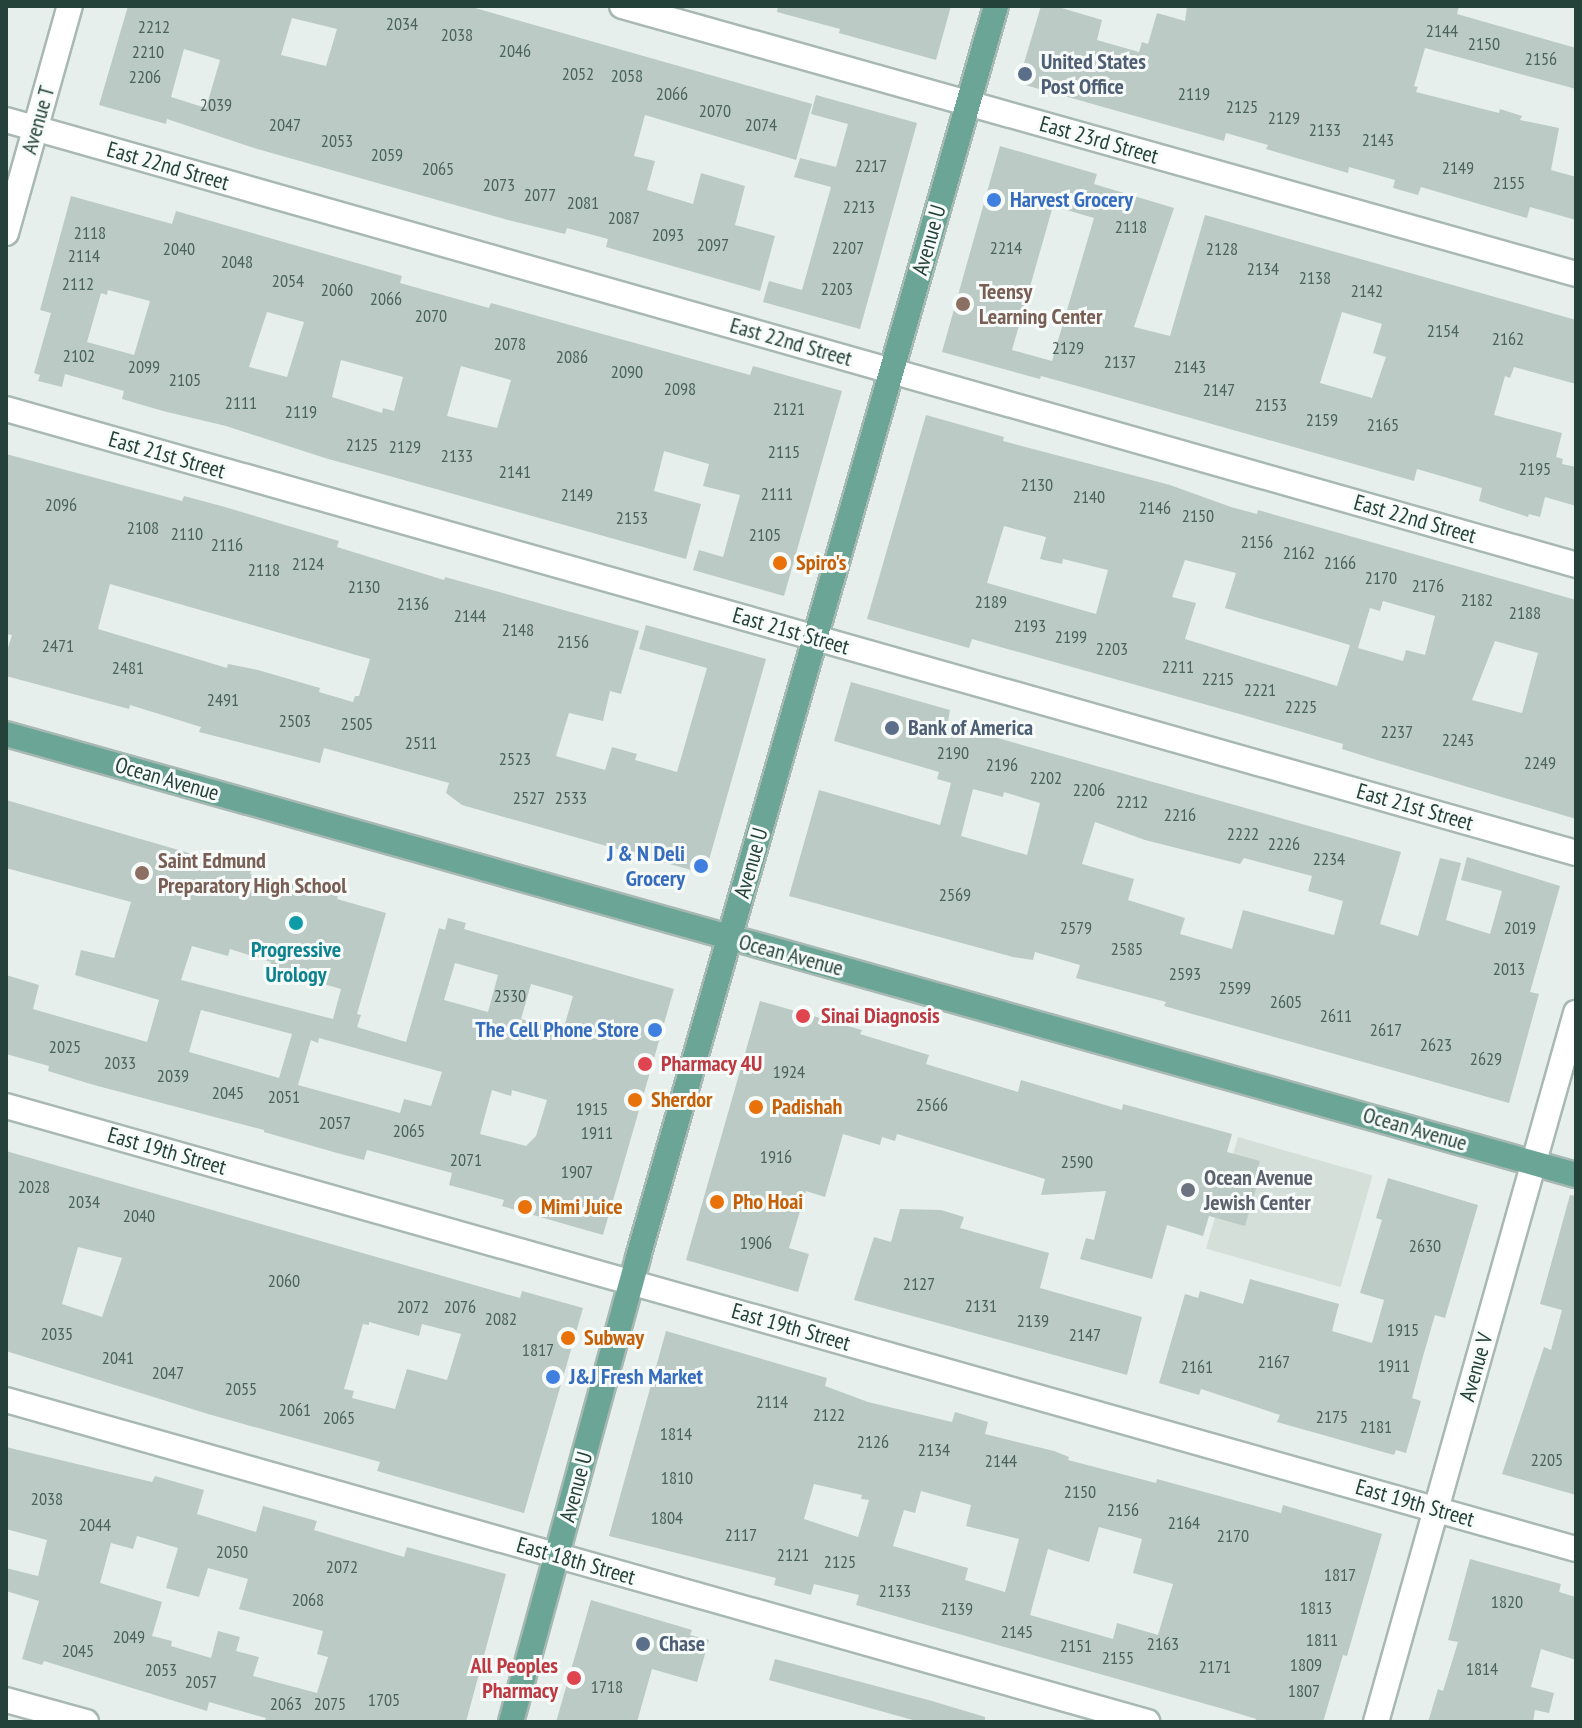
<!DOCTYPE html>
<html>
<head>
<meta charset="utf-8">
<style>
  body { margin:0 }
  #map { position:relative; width:1582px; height:1728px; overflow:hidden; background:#e6efeb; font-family:"PT Sans Narrow",sans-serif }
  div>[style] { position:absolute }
  .built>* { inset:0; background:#d4dfda; transform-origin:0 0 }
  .building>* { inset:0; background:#bbcac4 }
  .roads { filter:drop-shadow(2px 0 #a8b8b2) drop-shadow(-2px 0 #a8b8b2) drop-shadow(0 2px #a8b8b2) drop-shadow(0 -2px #a8b8b2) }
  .minor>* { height:24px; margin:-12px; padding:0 12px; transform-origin:12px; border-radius:12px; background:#fff }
  .major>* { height:24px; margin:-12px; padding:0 12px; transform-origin:12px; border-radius:12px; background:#6aa596 }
  .dots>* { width:22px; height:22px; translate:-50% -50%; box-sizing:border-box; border:4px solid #f7fbf9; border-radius:50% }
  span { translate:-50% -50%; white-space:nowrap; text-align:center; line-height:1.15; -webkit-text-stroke:6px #f7fbf9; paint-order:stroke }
  .number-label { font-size:18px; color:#4a645c }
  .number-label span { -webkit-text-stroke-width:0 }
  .service-label { font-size:22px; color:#4e5e75; font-weight:700 }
  .left { translate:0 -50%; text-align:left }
  .street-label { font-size:22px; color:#24423a }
  .shop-label { font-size:22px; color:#366cbe; font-weight:700 }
  .right { translate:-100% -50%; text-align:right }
  .education-label { font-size:22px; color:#785e54; font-weight:700 }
  .food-label { font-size:22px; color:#c56008; font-weight:700 }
  .culture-label { font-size:22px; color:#0d838f; font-weight:700 }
  .health-label { font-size:22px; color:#be3a42; font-weight:700 }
  .worship-label { font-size:22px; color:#5b616d; font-weight:700 }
  .frame { position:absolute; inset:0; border:8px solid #24423a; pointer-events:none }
</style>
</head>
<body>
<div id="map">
  <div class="built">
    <i style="left:1238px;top:1137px;width:140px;height:116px;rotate:16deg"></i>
  </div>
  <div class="building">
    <i style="clip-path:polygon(evenodd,128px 6px,468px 6px,812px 104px,796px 160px,645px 115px,634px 156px,655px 161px,647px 190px,693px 204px,701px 173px,745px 186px,735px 225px,775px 236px,760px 291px,606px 247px,608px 239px,567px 228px,565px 234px,508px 220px,254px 148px,167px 119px,166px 124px,99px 105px,128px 6px,292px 18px,337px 29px,326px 66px,281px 55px,292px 18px,128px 6px,184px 49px,220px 60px,206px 108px,171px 97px,184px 49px)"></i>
    <i style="clip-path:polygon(778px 6px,951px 6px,936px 60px,839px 33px,840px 29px,777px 12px)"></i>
    <i style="clip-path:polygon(1041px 6px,1055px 6px,1102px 20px,1097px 40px,1139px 52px,1142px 42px,1148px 44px,1157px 13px,1185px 21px,1187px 6px,1459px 6px,1457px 14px,1576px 48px,1576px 89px,1425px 48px,1414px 86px,1418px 87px,1416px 92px,1499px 113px,1500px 109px,1522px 116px,1520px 120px,1559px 128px,1551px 170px,1576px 177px,1576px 220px,1530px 207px,1527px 218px,1421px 187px,1418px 195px,1393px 188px,1395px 180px,1349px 167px,1348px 173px,1266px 149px,1268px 145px,1226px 133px,1224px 141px,1018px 83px)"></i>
    <i style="clip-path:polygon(816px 95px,917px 123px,860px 329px,763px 302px,769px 281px,802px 290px,831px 187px,794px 177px,800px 158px,836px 167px,848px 124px,811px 114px)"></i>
    <i style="clip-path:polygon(evenodd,1000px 146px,1097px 174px,1094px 184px,1174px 208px,1134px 327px,1170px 336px,1205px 215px,1576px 320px,1576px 384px,1514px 367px,1510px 378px,1505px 376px,1494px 415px,1562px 433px,1556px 457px,1563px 459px,1562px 464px,1576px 467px,1576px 506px,1545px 497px,1540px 517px,1529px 514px,1528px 517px,1479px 501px,1482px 488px,1417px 469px,1414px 481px,1081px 387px,1041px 376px,1040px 379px,942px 352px,1000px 146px,1053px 206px,1094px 218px,1052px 361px,1012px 350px,1053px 206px,1000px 146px,1342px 312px,1382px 324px,1373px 353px,1386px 357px,1372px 398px,1320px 383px,1342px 312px)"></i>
    <i style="clip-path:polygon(evenodd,71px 196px,172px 224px,176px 211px,402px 276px,400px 283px,489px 308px,491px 303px,750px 375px,753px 366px,842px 391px,784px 596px,693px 570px,699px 550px,723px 557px,740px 495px,703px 486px,709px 464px,664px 451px,654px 491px,701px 504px,686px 559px,325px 458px,226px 426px,163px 411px,122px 399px,124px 391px,65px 374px,62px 387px,38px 381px,40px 375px,34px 373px,51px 313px,40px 310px,71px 196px,108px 290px,150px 301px,134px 355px,87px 342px,101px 293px,107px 295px,108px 290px,71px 196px,267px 312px,304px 322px,287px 377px,249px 367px,267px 312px,71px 196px,341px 360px,403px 377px,394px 411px,383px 408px,382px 413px,332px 397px,341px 360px,71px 196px,461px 366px,511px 380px,497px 428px,447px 416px,461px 366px)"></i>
    <i style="clip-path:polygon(evenodd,926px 415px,1004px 437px,1003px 441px,1170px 485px,1231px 507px,1257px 514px,1258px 510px,1576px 600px,1576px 819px,1377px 760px,1342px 749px,1343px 744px,1243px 715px,972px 639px,969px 648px,867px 619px,926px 415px,1004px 526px,1046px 537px,1040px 559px,1062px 564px,1063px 559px,1108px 570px,1096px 614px,987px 583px,1004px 526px,926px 415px,1185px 560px,1236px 573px,1225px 608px,1350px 645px,1337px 686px,1185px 639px,1196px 603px,1172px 597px,1185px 560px,926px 415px,1383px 601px,1435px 616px,1425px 655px,1406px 650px,1403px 661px,1358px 648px,1370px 608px,1380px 611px,1383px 601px,926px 415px,1495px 641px,1538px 653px,1522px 713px,1472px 700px,1495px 641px)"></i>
    <i style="clip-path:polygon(evenodd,6px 454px,182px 501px,184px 496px,225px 507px,339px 541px,337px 547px,444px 580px,445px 577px,639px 631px,621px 694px,610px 691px,603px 721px,569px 713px,556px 756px,605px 770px,612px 747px,637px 754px,635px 760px,677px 772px,707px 668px,639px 649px,646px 625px,766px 659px,705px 874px,462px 805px,446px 793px,449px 783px,324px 748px,320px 763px,199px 732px,201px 727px,130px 705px,129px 709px,6px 676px,6px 654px,12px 635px,6px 634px,6px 454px,110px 584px,370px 659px,359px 696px,355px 696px,353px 702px,319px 692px,320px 688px,258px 670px,228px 664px,227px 668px,98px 629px,110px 584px)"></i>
    <i style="clip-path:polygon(evenodd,851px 682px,950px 710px,948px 721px,969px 730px,1401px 852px,1380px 924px,1418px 936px,1440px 858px,1461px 863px,1446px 920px,1490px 934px,1502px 891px,1461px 880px,1467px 857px,1560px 886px,1530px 992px,1539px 994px,1509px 1103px,1164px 1006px,1166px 1002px,1076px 978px,1080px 965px,1035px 952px,1033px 960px,1013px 957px,789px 896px,819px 790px,940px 825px,951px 783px,937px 779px,939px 772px,834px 741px,851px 682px,973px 789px,1003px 797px,1004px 792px,1040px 803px,1027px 855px,961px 836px,973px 789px,851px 682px,1095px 822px,1145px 840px,1240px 864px,1244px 858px,1312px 876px,1308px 891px,1343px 901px,1334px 935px,1243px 910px,1232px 949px,1180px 934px,1185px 918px,1128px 900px,1134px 879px,1082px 864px,1095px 822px)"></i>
    <i style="clip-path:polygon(evenodd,6px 800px,251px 871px,250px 874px,338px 895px,337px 899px,386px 913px,357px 1014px,361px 1015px,357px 1027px,406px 1042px,439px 928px,445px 930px,448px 918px,466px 923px,464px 929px,674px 989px,603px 1235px,502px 1206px,504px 1200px,449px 1185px,452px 1173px,367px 1150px,364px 1160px,337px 1153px,264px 1132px,264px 1130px,94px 1085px,48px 1071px,49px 1066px,6px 1054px,6px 975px,39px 985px,33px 1009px,147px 1042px,159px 1000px,75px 975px,81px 950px,114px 958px,131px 902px,6px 868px,6px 800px,192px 946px,228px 956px,230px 949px,271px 962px,269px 968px,341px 989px,333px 1019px,181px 980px,192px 946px,6px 800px,455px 963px,498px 975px,488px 1012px,444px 1000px,455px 963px,6px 800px,531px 984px,573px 996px,563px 1031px,521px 1019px,531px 984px,6px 800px,201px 1010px,292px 1034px,279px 1078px,189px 1052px,201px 1010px,6px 800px,319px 1038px,442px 1072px,431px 1106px,404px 1099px,400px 1113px,298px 1085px,311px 1040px,318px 1043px,319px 1038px,6px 800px,492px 1090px,511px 1096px,512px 1090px,547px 1100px,536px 1136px,526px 1146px,480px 1134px,492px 1090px)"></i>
    <i style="clip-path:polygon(760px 1001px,862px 1030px,860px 1034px,929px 1055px,926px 1064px,1018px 1092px,1021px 1080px,1122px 1110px,1123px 1104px,1232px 1134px,1227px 1152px,1260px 1161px,1257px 1170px,1261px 1172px,1245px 1226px,1209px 1216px,1203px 1236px,1167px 1225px,1152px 1279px,1080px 1259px,1086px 1238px,1094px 1240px,1106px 1191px,1041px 1195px,1045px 1179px,897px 1134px,895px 1141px,882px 1137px,880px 1145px,843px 1134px,825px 1197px,806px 1191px,789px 1248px,809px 1254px,798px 1292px,686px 1260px)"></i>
    <i style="clip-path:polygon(evenodd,6px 1151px,520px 1298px,522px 1291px,583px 1308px,524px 1513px,377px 1471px,380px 1462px,208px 1414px,6px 1351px,6px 1151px,78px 1247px,122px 1258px,102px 1317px,62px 1304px,78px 1247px,6px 1151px,369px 1322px,419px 1336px,422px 1324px,461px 1334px,447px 1380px,407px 1369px,395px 1409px,352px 1398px,354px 1391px,344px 1389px,363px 1324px,369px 1325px,369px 1322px)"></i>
    <i style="clip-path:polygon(1388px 1178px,1478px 1205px,1445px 1318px,1435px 1315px,1422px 1360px,1412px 1398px,1421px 1401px,1406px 1453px,1396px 1450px,1394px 1455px,1277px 1422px,1280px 1415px,1201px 1389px,1199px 1395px,1159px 1383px,1185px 1294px,1198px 1298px,1200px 1291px,1243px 1304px,1250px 1279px,1339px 1304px,1332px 1331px,1372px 1343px,1384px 1300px,1360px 1293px,1382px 1220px,1376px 1218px)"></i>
    <i style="clip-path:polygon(1570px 1195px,1576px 1196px,1576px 1495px,1502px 1474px,1544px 1347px,1551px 1350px,1562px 1310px,1540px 1304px)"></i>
    <i style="clip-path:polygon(900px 1209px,941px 1210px,964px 1217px,960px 1228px,1049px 1253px,1040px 1288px,1142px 1317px,1127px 1375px,854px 1300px,874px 1237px,891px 1242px)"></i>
    <i style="clip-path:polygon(evenodd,666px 1331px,827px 1378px,825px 1386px,868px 1402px,952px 1422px,955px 1412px,988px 1422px,985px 1434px,1054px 1451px,1069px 1457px,1068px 1460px,1156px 1483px,1157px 1479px,1281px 1513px,1283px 1505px,1382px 1534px,1347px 1656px,1343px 1655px,1323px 1722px,1255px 1722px,1256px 1719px,1227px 1710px,856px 1605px,859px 1595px,814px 1584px,811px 1595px,774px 1585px,776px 1578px,609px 1536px,666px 1331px,814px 1484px,862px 1495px,861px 1499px,869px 1500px,858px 1537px,804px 1519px,814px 1484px,666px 1331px,921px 1491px,971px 1505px,966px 1526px,1019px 1539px,1005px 1592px,965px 1580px,968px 1568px,893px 1546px,904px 1510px,915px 1513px,921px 1491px,666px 1331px,1099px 1527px,1142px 1539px,1133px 1573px,1173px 1584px,1158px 1635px,1117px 1623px,1113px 1639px,1030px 1615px,1048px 1549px,1089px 1562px,1099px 1527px)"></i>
    <i style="clip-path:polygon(evenodd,6px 1447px,152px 1482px,155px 1476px,204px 1490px,197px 1514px,256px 1532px,263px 1506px,317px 1521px,314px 1530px,404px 1557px,407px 1547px,506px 1574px,466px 1722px,264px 1722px,266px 1718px,209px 1702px,207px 1711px,44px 1661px,42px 1665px,22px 1659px,39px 1601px,6px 1591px,6px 1568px,38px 1576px,47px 1540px,6px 1529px,6px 1447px,137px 1536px,178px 1548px,166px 1588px,199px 1597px,208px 1568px,248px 1579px,239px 1609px,323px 1631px,317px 1654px,328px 1657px,317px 1693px,253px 1676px,259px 1657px,236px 1651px,240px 1637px,218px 1631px,211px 1658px,171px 1646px,172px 1641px,152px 1636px,162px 1602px,100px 1583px,111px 1543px,133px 1549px,137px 1536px)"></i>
    <i style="clip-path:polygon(1470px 1559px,1561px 1584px,1559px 1592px,1576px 1597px,1576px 1660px,1541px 1649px,1531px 1687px,1554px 1693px,1549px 1713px,1535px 1710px,1533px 1722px,1428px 1722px,1438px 1689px,1443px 1691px,1458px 1642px,1448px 1640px)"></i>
    <i style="clip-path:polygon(591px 1600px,692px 1630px,690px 1635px,709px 1640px,697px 1682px,652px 1669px,637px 1722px,556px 1722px)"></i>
    <i style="clip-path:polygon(775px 1659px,932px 1701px,985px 1717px,985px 1722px,920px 1722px,769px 1680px)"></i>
  </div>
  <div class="roads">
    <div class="minor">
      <i style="left:622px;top:6px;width:991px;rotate:15.69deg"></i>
      <i style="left:6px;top:120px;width:1632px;rotate:15.82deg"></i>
      <i style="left:6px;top:233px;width:236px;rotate:-74.3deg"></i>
      <i style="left:6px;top:409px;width:1632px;rotate:15.79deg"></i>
      <i style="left:6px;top:1106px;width:1631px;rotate:15.76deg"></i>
      <i style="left:6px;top:1400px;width:1186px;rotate:15.76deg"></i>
      <i style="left:6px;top:1700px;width:83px;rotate:15.4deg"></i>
      <i style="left:1376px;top:1722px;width:737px;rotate:-74.25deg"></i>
    </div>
    <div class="major">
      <i style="left:6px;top:734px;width:1631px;rotate:15.69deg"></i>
      <i style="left:511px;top:1722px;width:482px;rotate:-74.7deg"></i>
      <i style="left:638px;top:1257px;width:1301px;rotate:-74.03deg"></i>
    </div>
  </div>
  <div class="dots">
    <i style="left:1025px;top:74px;background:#5c6f8a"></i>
    <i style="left:994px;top:200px;background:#3f7fe0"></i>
    <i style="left:963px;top:304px;background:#8d6e63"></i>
    <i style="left:780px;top:563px;background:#e8710a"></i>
    <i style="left:892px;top:728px;background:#5c6f8a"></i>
    <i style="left:701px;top:866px;background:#3f7fe0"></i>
    <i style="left:142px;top:873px;background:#8d6e63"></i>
    <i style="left:296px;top:923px;background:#0f9aa8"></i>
    <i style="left:803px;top:1016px;background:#e0444e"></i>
    <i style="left:655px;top:1030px;background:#3f7fe0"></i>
    <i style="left:645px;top:1064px;background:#e0444e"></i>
    <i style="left:635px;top:1100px;background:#e8710a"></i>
    <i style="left:756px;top:1107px;background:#e8710a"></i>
    <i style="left:1188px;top:1190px;background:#6b7280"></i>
    <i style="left:717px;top:1202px;background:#e8710a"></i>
    <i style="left:525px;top:1207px;background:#e8710a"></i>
    <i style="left:568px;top:1338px;background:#e8710a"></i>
    <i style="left:553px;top:1377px;background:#3f7fe0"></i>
    <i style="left:643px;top:1644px;background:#5c6f8a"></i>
    <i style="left:574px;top:1678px;background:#e0444e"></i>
  </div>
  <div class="number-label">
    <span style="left:402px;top:24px">2034</span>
    <span style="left:154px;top:27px">2212</span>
    <span style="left:1442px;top:31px">2144</span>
    <span style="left:457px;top:35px">2038</span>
    <span style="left:1484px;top:44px">2150</span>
    <span style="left:515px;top:51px">2046</span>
    <span style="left:148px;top:52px">2210</span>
    <span style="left:1541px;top:59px">2156</span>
    <span style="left:578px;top:74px">2052</span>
    <span style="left:627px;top:76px">2058</span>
    <span style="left:145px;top:77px">2206</span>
    <span style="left:672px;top:94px">2066</span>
    <span style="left:1194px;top:94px">2119</span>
    <span style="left:216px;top:105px">2039</span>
    <span style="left:1242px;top:107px">2125</span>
    <span style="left:715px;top:111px">2070</span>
    <span style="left:1284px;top:118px">2129</span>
    <span style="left:285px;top:125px">2047</span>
    <span style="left:761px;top:125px">2074</span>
    <span style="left:1325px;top:130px">2133</span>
    <span style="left:1378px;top:140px">2143</span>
    <span style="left:337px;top:141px">2053</span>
    <span style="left:387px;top:155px">2059</span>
    <span style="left:871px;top:166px">2217</span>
    <span style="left:1458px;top:168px">2149</span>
    <span style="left:438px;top:169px">2065</span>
    <span style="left:1509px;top:183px">2155</span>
    <span style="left:499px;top:185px">2073</span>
    <span style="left:540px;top:195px">2077</span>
    <span style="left:583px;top:203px">2081</span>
    <span style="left:859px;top:207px">2213</span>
    <span style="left:624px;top:218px">2087</span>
    <span style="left:1131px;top:227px">2118</span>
    <span style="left:90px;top:233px">2118</span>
    <span style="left:668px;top:235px">2093</span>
    <span style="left:713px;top:245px">2097</span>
    <span style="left:848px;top:248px">2207</span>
    <span style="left:1006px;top:248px">2214</span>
    <span style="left:179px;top:249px">2040</span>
    <span style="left:1222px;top:249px">2128</span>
    <span style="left:84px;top:256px">2114</span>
    <span style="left:237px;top:262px">2048</span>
    <span style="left:1263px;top:269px">2134</span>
    <span style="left:1315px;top:278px">2138</span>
    <span style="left:288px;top:281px">2054</span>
    <span style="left:78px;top:284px">2112</span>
    <span style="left:837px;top:289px">2203</span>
    <span style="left:337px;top:290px">2060</span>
    <span style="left:1367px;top:291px">2142</span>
    <span style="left:386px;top:299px">2066</span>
    <span style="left:431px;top:316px">2070</span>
    <span style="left:1443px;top:331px">2154</span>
    <span style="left:1508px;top:339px">2162</span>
    <span style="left:510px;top:344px">2078</span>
    <span style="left:1068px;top:348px">2129</span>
    <span style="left:79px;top:356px">2102</span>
    <span style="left:572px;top:357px">2086</span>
    <span style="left:1120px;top:362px">2137</span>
    <span style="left:144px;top:367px">2099</span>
    <span style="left:1190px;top:367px">2143</span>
    <span style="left:627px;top:372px">2090</span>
    <span style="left:185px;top:380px">2105</span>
    <span style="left:680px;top:389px">2098</span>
    <span style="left:1219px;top:390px">2147</span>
    <span style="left:241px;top:403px">2111</span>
    <span style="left:1271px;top:405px">2153</span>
    <span style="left:789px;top:409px">2121</span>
    <span style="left:301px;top:412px">2119</span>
    <span style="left:1322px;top:420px">2159</span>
    <span style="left:1383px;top:425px">2165</span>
    <span style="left:362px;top:445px">2125</span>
    <span style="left:405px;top:447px">2129</span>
    <span style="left:784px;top:452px">2115</span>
    <span style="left:457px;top:456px">2133</span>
    <span style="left:1535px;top:469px">2195</span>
    <span style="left:515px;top:472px">2141</span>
    <span style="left:1037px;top:485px">2130</span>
    <span style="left:777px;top:494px">2111</span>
    <span style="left:577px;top:495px">2149</span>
    <span style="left:1089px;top:497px">2140</span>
    <span style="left:61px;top:505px">2096</span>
    <span style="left:1155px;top:508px">2146</span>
    <span style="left:1198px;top:516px">2150</span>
    <span style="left:632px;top:518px">2153</span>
    <span style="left:143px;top:528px">2108</span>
    <span style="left:187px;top:534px">2110</span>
    <span style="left:765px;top:535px">2105</span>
    <span style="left:1257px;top:542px">2156</span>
    <span style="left:227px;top:545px">2116</span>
    <span style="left:1299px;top:553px">2162</span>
    <span style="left:1340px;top:563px">2166</span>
    <span style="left:308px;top:564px">2124</span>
    <span style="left:264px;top:570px">2118</span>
    <span style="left:1381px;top:578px">2170</span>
    <span style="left:1428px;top:586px">2176</span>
    <span style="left:364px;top:587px">2130</span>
    <span style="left:1477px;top:600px">2182</span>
    <span style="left:991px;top:602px">2189</span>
    <span style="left:413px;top:604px">2136</span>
    <span style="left:1525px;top:613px">2188</span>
    <span style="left:470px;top:616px">2144</span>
    <span style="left:1030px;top:626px">2193</span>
    <span style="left:518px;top:630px">2148</span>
    <span style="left:1071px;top:637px">2199</span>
    <span style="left:573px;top:642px">2156</span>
    <span style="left:58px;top:646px">2471</span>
    <span style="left:1112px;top:649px">2203</span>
    <span style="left:1178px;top:667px">2211</span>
    <span style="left:128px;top:668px">2481</span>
    <span style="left:1218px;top:679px">2215</span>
    <span style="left:1260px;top:690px">2221</span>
    <span style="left:223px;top:700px">2491</span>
    <span style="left:1301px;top:707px">2225</span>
    <span style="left:295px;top:721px">2503</span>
    <span style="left:357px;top:724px">2505</span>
    <span style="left:1397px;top:732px">2237</span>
    <span style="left:1458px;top:740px">2243</span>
    <span style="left:421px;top:743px">2511</span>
    <span style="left:953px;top:753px">2190</span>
    <span style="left:515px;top:759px">2523</span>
    <span style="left:1540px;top:763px">2249</span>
    <span style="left:1002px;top:765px">2196</span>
    <span style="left:1046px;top:778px">2202</span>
    <span style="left:1089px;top:790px">2206</span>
    <span style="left:529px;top:798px">2527</span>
    <span style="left:571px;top:798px">2533</span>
    <span style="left:1132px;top:802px">2212</span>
    <span style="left:1180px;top:815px">2216</span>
    <span style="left:1243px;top:834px">2222</span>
    <span style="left:1284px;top:844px">2226</span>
    <span style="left:1329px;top:859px">2234</span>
    <span style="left:955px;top:895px">2569</span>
    <span style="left:1076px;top:928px">2579</span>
    <span style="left:1520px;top:928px">2019</span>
    <span style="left:1127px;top:949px">2585</span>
    <span style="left:1509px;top:969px">2013</span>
    <span style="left:1185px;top:974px">2593</span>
    <span style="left:1235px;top:988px">2599</span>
    <span style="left:510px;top:996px">2530</span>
    <span style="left:1286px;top:1002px">2605</span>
    <span style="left:1336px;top:1016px">2611</span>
    <span style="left:1386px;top:1030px">2617</span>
    <span style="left:1436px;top:1045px">2623</span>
    <span style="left:65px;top:1047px">2025</span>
    <span style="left:1486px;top:1059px">2629</span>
    <span style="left:120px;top:1063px">2033</span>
    <span style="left:789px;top:1072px">1924</span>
    <span style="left:173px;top:1076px">2039</span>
    <span style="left:228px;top:1093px">2045</span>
    <span style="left:284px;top:1097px">2051</span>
    <span style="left:932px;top:1105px">2566</span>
    <span style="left:592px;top:1109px">1915</span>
    <span style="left:335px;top:1123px">2057</span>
    <span style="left:409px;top:1131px">2065</span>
    <span style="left:597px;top:1133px">1911</span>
    <span style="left:776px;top:1157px">1916</span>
    <span style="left:466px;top:1160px">2071</span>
    <span style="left:1077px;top:1162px">2590</span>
    <span style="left:577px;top:1172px">1907</span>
    <span style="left:34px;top:1187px">2028</span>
    <span style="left:84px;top:1202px">2034</span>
    <span style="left:139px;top:1216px">2040</span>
    <span style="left:756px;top:1243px">1906</span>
    <span style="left:1425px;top:1246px">2630</span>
    <span style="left:284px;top:1281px">2060</span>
    <span style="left:919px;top:1284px">2127</span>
    <span style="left:981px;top:1306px">2131</span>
    <span style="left:413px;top:1307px">2072</span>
    <span style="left:460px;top:1307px">2076</span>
    <span style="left:501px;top:1319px">2082</span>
    <span style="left:1033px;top:1321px">2139</span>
    <span style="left:1403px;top:1330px">1915</span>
    <span style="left:57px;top:1334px">2035</span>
    <span style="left:1085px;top:1335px">2147</span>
    <span style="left:538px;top:1350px">1817</span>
    <span style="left:118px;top:1358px">2041</span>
    <span style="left:1274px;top:1362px">2167</span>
    <span style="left:1394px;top:1366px">1911</span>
    <span style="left:1197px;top:1367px">2161</span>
    <span style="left:168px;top:1373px">2047</span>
    <span style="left:241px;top:1389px">2055</span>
    <span style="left:772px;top:1402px">2114</span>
    <span style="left:295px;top:1410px">2061</span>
    <span style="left:829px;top:1415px">2122</span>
    <span style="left:1332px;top:1417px">2175</span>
    <span style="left:339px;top:1418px">2065</span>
    <span style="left:1376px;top:1427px">2181</span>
    <span style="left:676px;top:1434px">1814</span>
    <span style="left:873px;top:1442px">2126</span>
    <span style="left:934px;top:1450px">2134</span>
    <span style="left:1547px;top:1460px">2205</span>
    <span style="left:1001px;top:1461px">2144</span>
    <span style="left:677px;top:1478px">1810</span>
    <span style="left:1080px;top:1492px">2150</span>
    <span style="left:47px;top:1499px">2038</span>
    <span style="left:1123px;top:1510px">2156</span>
    <span style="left:667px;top:1518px">1804</span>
    <span style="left:1184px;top:1523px">2164</span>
    <span style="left:95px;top:1525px">2044</span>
    <span style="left:741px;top:1535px">2117</span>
    <span style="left:1233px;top:1536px">2170</span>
    <span style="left:232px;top:1552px">2050</span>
    <span style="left:793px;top:1555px">2121</span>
    <span style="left:840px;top:1562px">2125</span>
    <span style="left:342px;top:1567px">2072</span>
    <span style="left:1340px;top:1575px">1817</span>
    <span style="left:895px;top:1591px">2133</span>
    <span style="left:308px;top:1600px">2068</span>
    <span style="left:1507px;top:1602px">1820</span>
    <span style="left:1316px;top:1608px">1813</span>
    <span style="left:957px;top:1609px">2139</span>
    <span style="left:1017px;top:1632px">2145</span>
    <span style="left:129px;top:1637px">2049</span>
    <span style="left:1322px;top:1640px">1811</span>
    <span style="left:1163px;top:1644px">2163</span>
    <span style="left:1076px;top:1646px">2151</span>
    <span style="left:78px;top:1651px">2045</span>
    <span style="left:1118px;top:1658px">2155</span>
    <span style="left:1306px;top:1665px">1809</span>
    <span style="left:1215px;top:1667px">2171</span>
    <span style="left:1482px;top:1669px">1814</span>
    <span style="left:161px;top:1670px">2053</span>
    <span style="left:201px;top:1682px">2057</span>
    <span style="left:607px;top:1687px">1718</span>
    <span style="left:1304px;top:1691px">1807</span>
    <span style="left:384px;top:1700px">1705</span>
    <span style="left:286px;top:1704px">2063</span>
    <span style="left:330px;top:1704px">2075</span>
  </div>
  <div class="service-label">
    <span class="left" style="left:1041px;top:74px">United States<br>Post Office</span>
    <span class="left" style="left:908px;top:728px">Bank of America</span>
    <span class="left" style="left:659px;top:1644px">Chase</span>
  </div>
  <div class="street-label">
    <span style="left:38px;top:120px;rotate:-74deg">Avenue T</span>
    <span style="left:1099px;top:140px;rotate:16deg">East 23rd Street</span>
    <span style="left:168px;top:166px;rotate:16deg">East 22nd Street</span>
    <span style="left:929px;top:240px;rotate:-74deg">Avenue U</span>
    <span style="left:791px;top:342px;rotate:16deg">East 22nd Street</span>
    <span style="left:167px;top:455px;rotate:16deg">East 21st Street</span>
    <span style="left:1415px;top:519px;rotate:16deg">East 22nd Street</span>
    <span style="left:791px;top:631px;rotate:16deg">East 21st Street</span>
    <span style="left:167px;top:779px;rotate:16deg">Ocean Avenue</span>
    <span style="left:1415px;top:807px;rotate:16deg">East 21st Street</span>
    <span style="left:751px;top:863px;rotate:-74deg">Avenue U</span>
    <span style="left:791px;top:955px;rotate:15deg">Ocean Avenue</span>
    <span style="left:1415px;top:1129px;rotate:16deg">Ocean Avenue</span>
    <span style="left:167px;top:1151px;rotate:16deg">East 19th Street</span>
    <span style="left:791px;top:1327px;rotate:16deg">East 19th Street</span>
    <span style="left:1476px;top:1367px;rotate:-74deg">Avenue V</span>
    <span style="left:576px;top:1487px;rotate:-75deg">Avenue U</span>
    <span style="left:1415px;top:1503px;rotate:16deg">East 19th Street</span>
    <span style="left:576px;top:1561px;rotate:16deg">East 18th Street</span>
  </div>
  <div class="shop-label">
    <span class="left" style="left:1010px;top:200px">Harvest Grocery</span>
    <span class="right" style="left:685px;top:866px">J &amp; N Deli<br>Grocery</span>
    <span class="right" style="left:639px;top:1030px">The Cell Phone Store</span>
    <span class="left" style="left:569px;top:1377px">J&amp;J Fresh Market</span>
  </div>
  <div class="education-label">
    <span class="left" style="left:979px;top:304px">Teensy<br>Learning Center</span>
    <span class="left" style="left:158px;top:873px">Saint Edmund<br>Preparatory High School</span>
  </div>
  <div class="food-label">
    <span class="left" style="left:796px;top:563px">Spiro's</span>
    <span class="left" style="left:651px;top:1100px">Sherdor</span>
    <span class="left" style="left:772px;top:1107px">Padishah</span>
    <span class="left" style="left:733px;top:1202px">Pho Hoai</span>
    <span class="left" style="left:541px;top:1207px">Mimi Juice</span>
    <span class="left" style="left:584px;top:1338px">Subway</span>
  </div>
  <div class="culture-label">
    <span style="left:296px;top:962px">Progressive<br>Urology</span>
  </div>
  <div class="health-label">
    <span class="left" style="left:821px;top:1016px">Sinai Diagnosis</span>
    <span class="left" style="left:661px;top:1064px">Pharmacy 4U</span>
    <span class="right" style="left:558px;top:1678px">All Peoples<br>Pharmacy</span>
  </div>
  <div class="worship-label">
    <span class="left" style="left:1204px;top:1190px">Ocean Avenue<br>Jewish Center</span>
  </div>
  <div class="frame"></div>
</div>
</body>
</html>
